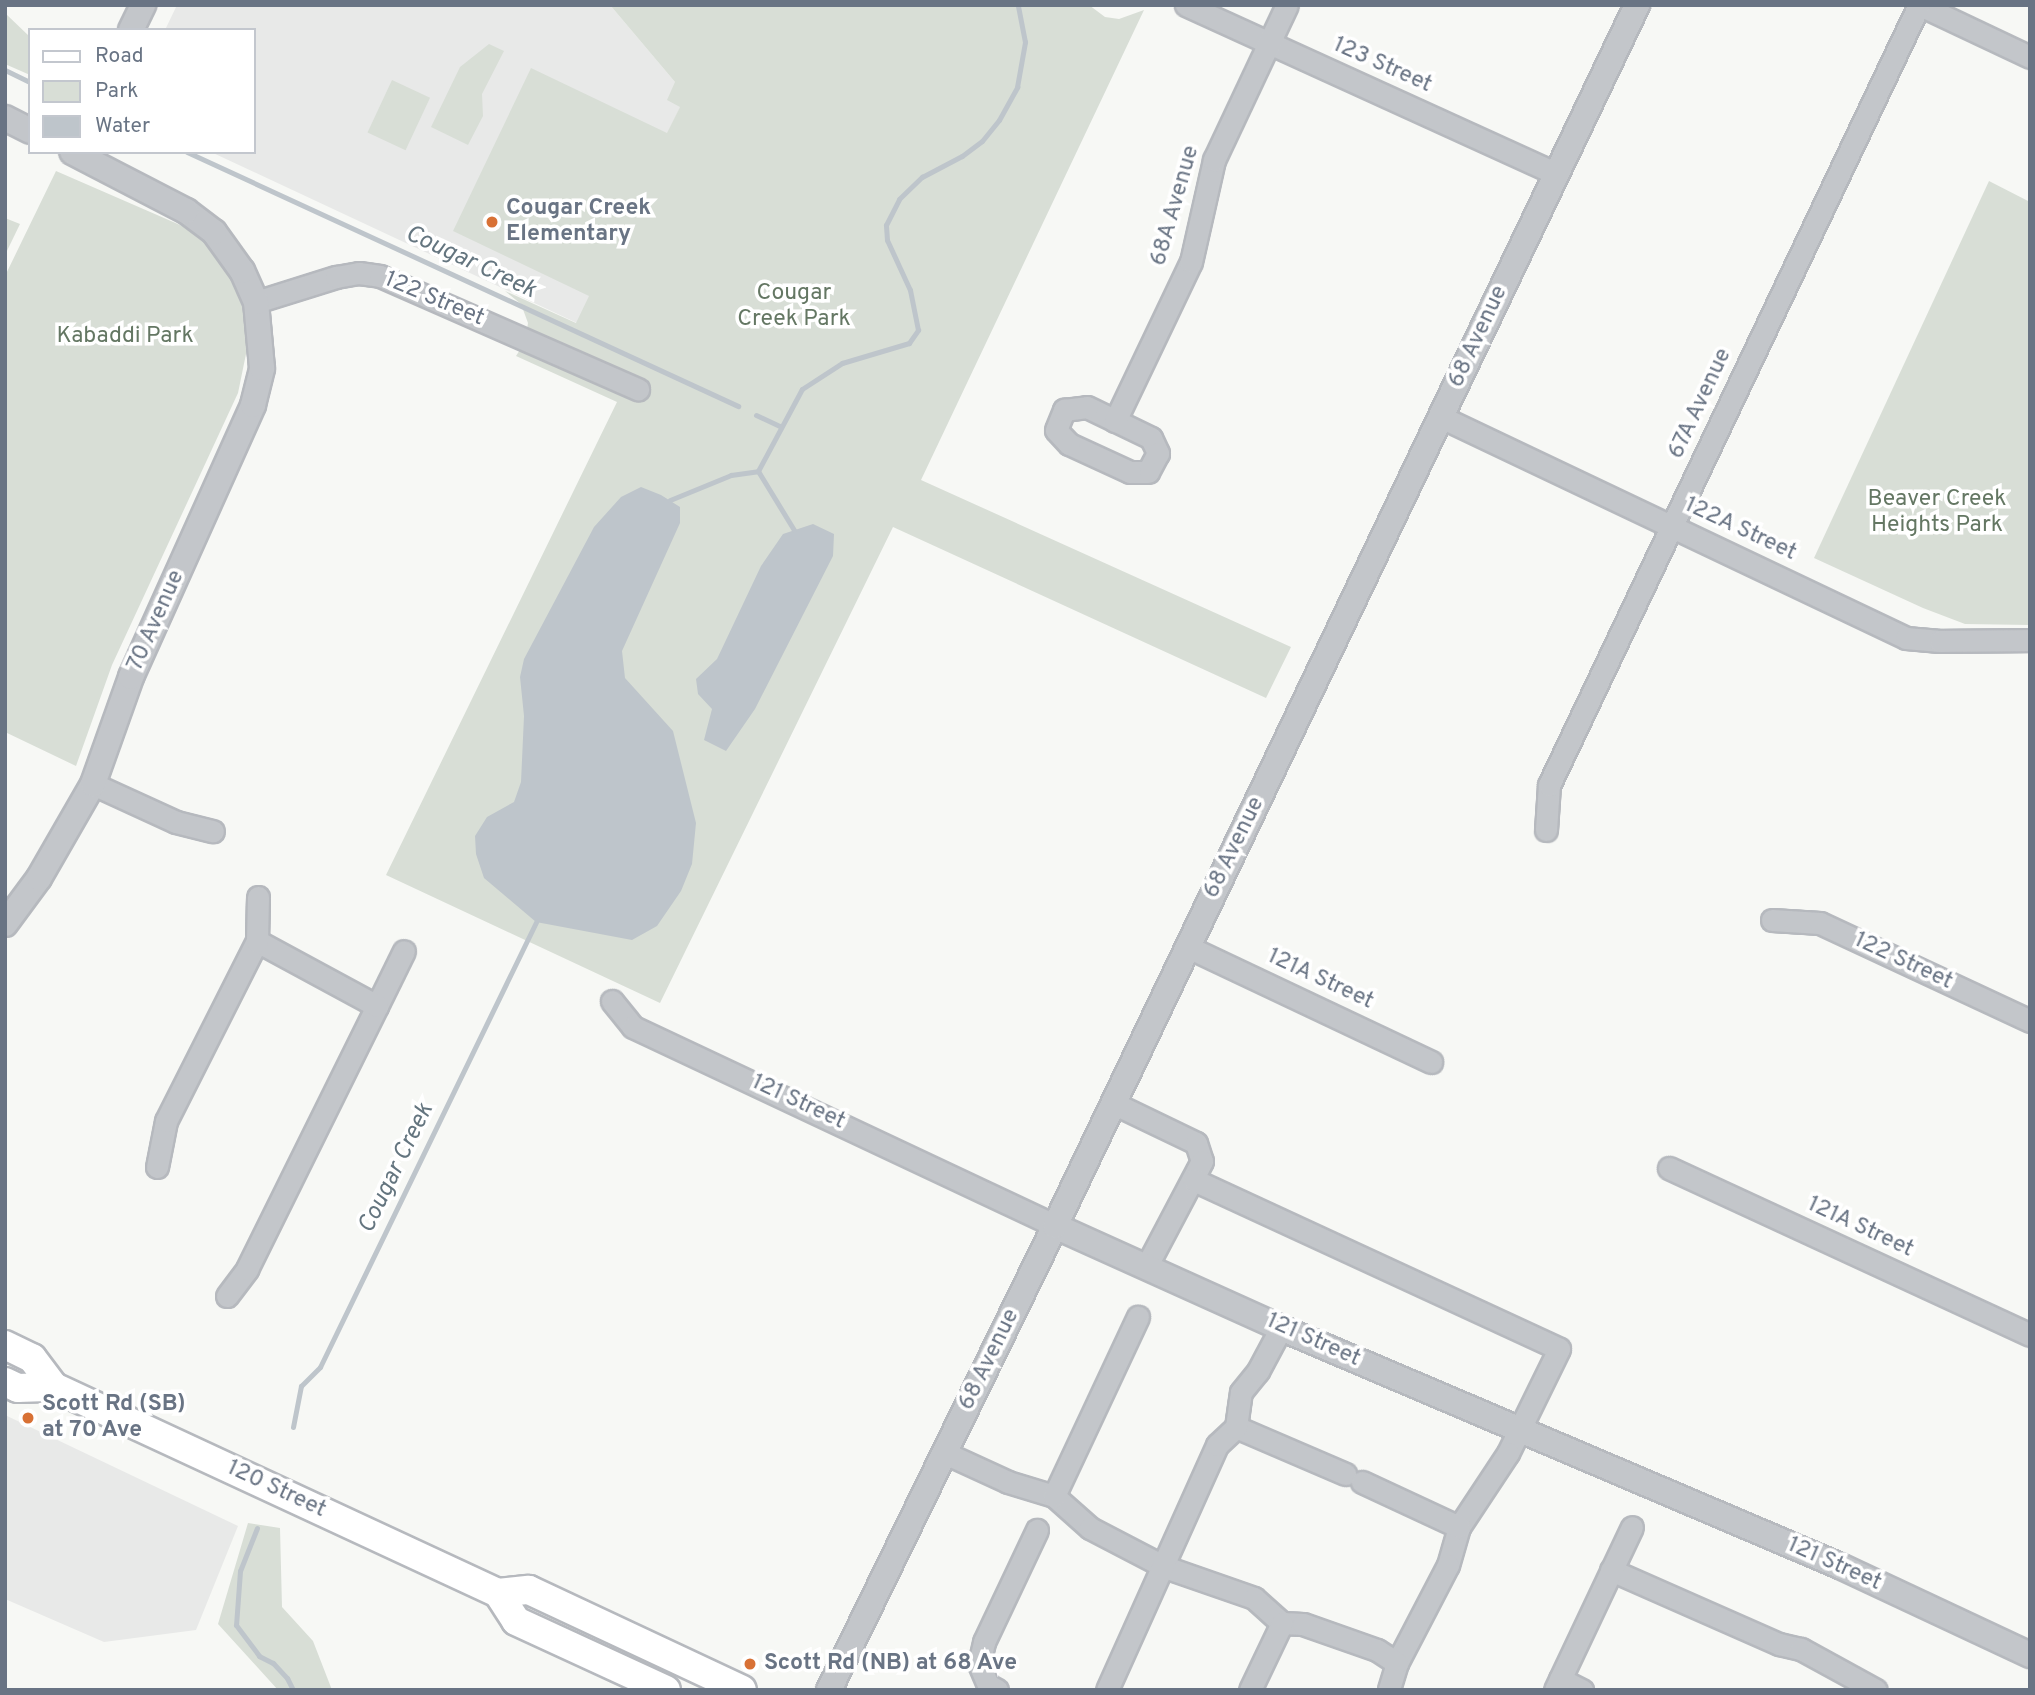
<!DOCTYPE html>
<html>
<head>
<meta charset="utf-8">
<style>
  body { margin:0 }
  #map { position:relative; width:2035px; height:1695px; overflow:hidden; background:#f7f8f5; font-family:Overpass,sans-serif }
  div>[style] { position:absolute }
  .built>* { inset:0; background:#e8e9e8 }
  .green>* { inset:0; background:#d8ded6; transform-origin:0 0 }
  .water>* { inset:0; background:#bec5cb }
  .stream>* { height:5px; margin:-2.5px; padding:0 2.5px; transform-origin:2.5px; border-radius:2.5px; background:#bec5cb }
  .roads { filter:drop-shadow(2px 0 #b6b9be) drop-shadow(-2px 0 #b6b9be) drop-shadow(0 2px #b6b9be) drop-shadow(0 -2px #b6b9be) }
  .minor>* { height:21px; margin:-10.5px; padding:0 10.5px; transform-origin:10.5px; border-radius:10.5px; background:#c3c6ca }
  .tertiary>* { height:24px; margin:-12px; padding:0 12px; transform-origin:12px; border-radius:12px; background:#c3c6ca }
  .secondary>* { height:28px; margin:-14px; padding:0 14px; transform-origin:14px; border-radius:14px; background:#fff }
  .dots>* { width:19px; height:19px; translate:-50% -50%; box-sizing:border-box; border:4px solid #fff; border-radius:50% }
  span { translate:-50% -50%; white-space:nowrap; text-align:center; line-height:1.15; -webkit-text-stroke:7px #fff; paint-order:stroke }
  .street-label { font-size:23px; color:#697484 }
  .poi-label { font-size:23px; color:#697484; font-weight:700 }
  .left { translate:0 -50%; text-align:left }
  .park-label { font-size:23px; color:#647763 }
  .water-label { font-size:24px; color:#64757f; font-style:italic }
  .frame { position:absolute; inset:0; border:7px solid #697484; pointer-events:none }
  .legend { position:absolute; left:28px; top:28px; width:228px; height:126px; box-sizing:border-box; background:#fff; border:2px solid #c3c7ce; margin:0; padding:9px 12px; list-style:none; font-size:21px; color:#697484 }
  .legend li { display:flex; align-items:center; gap:14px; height:35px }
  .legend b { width:35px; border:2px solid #c3c7ce }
</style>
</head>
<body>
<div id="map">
  <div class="built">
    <i style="clip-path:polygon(177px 5px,610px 5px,686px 95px,577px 323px,211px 152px,254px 152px,254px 30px,165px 30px)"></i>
    <i style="clip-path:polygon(5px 1415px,238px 1526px,196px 1630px,104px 1642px,5px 1599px)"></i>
  </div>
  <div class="green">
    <i style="clip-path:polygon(610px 5px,1089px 5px,1105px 17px,1119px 19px,1144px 10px,921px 480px,1291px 647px,1266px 698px,893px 527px,660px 1003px,386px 875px,617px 402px,516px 356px,525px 342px,528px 323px,521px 304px,505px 291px,576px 323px,589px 296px,453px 231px,531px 68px,667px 133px,680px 107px,667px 100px,675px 82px)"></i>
    <i style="clip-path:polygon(5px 13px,30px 37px,30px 75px,5px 64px)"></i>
    <i style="clip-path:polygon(489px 44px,504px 51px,482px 94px,483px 116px,468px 145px,431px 127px,460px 67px)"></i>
    <i style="left:392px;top:80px;width:42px;height:58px;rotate:25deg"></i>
    <i style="clip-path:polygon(56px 171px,187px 228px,217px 252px,239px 292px,247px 323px,246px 354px,238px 393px,112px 665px,76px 766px,5px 732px,5px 276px)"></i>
    <i style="clip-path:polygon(1989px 181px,2030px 202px,2030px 625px,1965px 624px,1923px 608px,1814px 558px)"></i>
    <i style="clip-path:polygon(5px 218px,20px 224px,5px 255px)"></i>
    <i style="clip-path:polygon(248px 1523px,280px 1528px,282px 1607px,313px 1641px,332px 1690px,278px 1690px,218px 1624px)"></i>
  </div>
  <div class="water">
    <i style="clip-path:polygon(641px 487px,661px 495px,680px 507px,680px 523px,622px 651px,625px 678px,673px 731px,696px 823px,692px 864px,681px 891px,657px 926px,632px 940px,536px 922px,484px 878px,476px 854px,475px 836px,487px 817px,514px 802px,521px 782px,524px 716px,520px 677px,524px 659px,594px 527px,621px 497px)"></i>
    <i style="clip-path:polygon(813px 524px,834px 534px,833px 556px,755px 709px,726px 751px,704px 740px,712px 709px,698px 694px,696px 679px,717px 659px,761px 566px,783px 534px)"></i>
  </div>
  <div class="stream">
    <i style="left:5px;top:70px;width:28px;rotate:26deg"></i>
    <i style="left:187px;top:152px;width:607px;rotate:24.75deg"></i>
    <i style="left:756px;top:415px;width:26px;rotate:25deg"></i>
    <i style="left:670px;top:500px;width:66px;rotate:-22.3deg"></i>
    <i style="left:731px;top:475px;width:27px;rotate:-8deg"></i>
    <i style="left:794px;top:530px;width:69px;rotate:-121.4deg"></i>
    <i style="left:758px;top:471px;width:93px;rotate:-61.8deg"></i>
    <i style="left:802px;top:389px;width:48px;rotate:-33deg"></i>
    <i style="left:842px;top:363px;width:70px;rotate:-16.6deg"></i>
    <i style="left:909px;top:343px;width:16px;rotate:-55deg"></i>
    <i style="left:918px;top:330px;width:41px;rotate:-101.3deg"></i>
    <i style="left:910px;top:290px;width:55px;rotate:-114.7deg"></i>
    <i style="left:887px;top:240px;width:15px;rotate:-94deg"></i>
    <i style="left:886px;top:225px;width:29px;rotate:-63deg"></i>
    <i style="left:899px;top:199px;width:32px;rotate:-44deg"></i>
    <i style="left:922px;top:177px;width:45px;rotate:-27.7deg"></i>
    <i style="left:962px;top:156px;width:25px;rotate:-37deg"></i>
    <i style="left:982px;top:141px;width:27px;rotate:-51deg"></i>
    <i style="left:999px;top:120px;width:38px;rotate:-61deg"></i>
    <i style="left:1017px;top:87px;width:46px;rotate:-79.9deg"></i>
    <i style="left:1025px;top:42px;width:38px;rotate:-101deg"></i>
    <i style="left:293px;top:1427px;width:42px;rotate:-79deg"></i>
    <i style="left:301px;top:1386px;width:27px;rotate:-45deg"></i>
    <i style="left:320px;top:1367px;width:495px;rotate:-64.1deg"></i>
    <i style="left:257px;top:1528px;width:46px;rotate:111.6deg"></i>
    <i style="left:240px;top:1571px;width:54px;rotate:94.2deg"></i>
    <i style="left:236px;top:1625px;width:39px;rotate:53deg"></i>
    <i style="left:259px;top:1656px;width:16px;rotate:27deg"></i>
    <i style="left:273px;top:1663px;width:21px;rotate:47deg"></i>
    <i style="left:287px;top:1678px;width:13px;rotate:63deg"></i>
  </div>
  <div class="roads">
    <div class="minor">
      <i style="left:1186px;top:5px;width:407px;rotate:24.5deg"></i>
      <i style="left:1920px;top:5px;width:122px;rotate:25.3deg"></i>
      <i style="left:256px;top:302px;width:84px;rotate:-17.4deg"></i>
      <i style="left:336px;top:277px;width:23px;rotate:-10deg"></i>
      <i style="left:359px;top:273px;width:21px;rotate:8deg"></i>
      <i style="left:380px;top:276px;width:282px;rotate:23.7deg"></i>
      <i style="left:1087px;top:407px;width:71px;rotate:25.8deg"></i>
      <i style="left:1151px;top:438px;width:17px;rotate:65deg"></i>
      <i style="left:1158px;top:453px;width:21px;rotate:118deg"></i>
      <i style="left:1148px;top:472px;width:18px;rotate:180deg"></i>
      <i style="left:1130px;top:472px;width:67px;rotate:-155.3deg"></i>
      <i style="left:1069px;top:444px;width:19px;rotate:-133deg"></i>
      <i style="left:1056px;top:430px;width:22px;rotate:-68deg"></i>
      <i style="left:1064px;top:410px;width:23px;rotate:-7deg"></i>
      <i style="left:1441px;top:417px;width:515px;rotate:25.42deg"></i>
      <i style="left:1906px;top:638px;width:34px;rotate:5deg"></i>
      <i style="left:1940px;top:641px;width:90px;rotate:-0.6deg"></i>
      <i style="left:1115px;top:421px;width:176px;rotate:-64.5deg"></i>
      <i style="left:1191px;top:262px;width:105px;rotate:-77.3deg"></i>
      <i style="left:1214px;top:160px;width:171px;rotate:-64.8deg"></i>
      <i style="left:93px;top:784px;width:91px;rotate:24.6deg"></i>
      <i style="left:176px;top:822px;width:38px;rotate:14deg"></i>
      <i style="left:1546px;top:830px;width:45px;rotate:-86.2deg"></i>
      <i style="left:1549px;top:785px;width:863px;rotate:-64.62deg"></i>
      <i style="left:1772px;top:920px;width:48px;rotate:3.6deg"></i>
      <i style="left:1820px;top:923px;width:232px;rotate:25deg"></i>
      <i style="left:1188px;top:947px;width:269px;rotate:25.3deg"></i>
      <i style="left:612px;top:1001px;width:33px;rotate:51deg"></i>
      <i style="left:633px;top:1027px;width:467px;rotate:25.2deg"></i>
      <i style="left:377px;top:1006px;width:61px;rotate:-63.9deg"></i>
      <i style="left:1113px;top:1103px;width:92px;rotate:25.7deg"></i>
      <i style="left:1196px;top:1143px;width:19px;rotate:72deg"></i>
      <i style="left:1202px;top:1161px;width:120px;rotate:117.8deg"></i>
      <i style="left:157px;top:1167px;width:47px;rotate:-78.9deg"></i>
      <i style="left:166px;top:1121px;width:202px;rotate:-63.2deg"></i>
      <i style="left:1669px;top:1168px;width:398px;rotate:24.8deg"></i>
      <i style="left:1194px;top:1180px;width:402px;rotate:24.8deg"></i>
      <i style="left:1559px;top:1349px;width:116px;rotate:116.1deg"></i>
      <i style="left:1508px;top:1453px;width:89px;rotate:123.5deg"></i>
      <i style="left:1459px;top:1527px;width:40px;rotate:106deg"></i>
      <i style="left:1448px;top:1565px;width:110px;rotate:117.5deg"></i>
      <i style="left:1397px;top:1663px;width:28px;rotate:107deg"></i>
      <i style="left:227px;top:1296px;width:34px;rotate:-53deg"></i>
      <i style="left:247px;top:1269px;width:293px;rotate:-63.7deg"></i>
      <i style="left:377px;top:1006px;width:136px;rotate:-151.6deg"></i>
      <i style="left:257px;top:941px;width:44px;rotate:-88.7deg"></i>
      <i style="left:1236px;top:1427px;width:119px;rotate:23.3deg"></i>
      <i style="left:945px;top:1453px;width:69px;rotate:24.7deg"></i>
      <i style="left:1008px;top:1482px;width:48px;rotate:16.9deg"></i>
      <i style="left:1054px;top:1496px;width:48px;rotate:41.6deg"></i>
      <i style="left:1090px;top:1528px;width:85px;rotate:27.5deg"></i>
      <i style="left:1165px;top:1567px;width:94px;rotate:19.2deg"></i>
      <i style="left:1254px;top:1598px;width:38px;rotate:42deg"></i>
      <i style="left:1282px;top:1623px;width:21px;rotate:3deg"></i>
      <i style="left:1303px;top:1624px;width:78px;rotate:19.4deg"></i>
      <i style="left:1377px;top:1650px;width:24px;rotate:33deg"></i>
      <i style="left:1362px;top:1482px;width:107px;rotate:24.9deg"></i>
      <i style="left:1054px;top:1496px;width:198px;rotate:-64.9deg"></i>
      <i style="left:1611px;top:1570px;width:184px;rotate:23.8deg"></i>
      <i style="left:1779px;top:1644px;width:23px;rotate:13deg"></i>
      <i style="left:1801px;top:1649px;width:85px;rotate:28.7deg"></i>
      <i style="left:1560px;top:1679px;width:25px;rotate:27deg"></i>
      <i style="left:997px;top:1690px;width:10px;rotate:-151deg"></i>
      <i style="left:988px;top:1685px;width:23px;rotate:-113deg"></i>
      <i style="left:979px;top:1664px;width:23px;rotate:-77deg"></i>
      <i style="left:984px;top:1642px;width:124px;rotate:-64.7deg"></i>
      <i style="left:1107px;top:1690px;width:269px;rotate:-65.8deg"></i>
      <i style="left:1217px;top:1445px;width:26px;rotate:-43deg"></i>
      <i style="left:1236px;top:1427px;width:35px;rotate:-82deg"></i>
      <i style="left:1241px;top:1392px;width:27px;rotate:-51deg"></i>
      <i style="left:1258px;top:1371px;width:49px;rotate:-61.9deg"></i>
      <i style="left:1250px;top:1690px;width:74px;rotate:-64.5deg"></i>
      <i style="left:1555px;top:1690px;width:180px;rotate:-64.7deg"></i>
    </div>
    <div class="tertiary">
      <i style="left:131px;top:30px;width:28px;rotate:-64deg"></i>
      <i style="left:5px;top:118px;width:28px;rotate:27deg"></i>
      <i style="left:5px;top:924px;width:57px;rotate:-53.5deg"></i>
      <i style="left:39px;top:878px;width:108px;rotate:-60.1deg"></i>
      <i style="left:93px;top:784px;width:114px;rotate:-70.4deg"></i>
      <i style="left:131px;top:677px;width:298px;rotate:-65.8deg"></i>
      <i style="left:253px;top:405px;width:38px;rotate:-76deg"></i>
      <i style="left:262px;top:368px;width:66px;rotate:-95.2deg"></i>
      <i style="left:256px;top:302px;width:34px;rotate:-114deg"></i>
      <i style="left:242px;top:271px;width:48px;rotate:-125.7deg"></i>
      <i style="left:214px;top:232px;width:35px;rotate:-143deg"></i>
      <i style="left:186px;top:211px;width:128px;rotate:-152.6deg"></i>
      <i style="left:1055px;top:1226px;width:248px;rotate:24.3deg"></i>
      <i style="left:1281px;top:1328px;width:608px;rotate:23.06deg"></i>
      <i style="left:1840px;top:1566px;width:210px;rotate:25.1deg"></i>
      <i style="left:829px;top:1690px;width:516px;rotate:-64.03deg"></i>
      <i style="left:1055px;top:1226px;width:1353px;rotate:-64.51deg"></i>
    </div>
    <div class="secondary">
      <i style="left:5px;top:1345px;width:30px;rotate:26deg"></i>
      <i style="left:32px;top:1358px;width:36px;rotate:53deg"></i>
      <i style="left:5px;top:1382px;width:14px;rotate:25deg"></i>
      <i style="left:18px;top:1388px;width:36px;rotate:-2deg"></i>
      <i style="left:54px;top:1387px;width:489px;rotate:24.9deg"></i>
      <i style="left:498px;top:1593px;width:31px;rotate:-6deg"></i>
      <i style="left:529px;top:1590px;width:235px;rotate:25.1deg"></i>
      <i style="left:498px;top:1593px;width:33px;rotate:57deg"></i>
      <i style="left:516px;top:1621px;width:165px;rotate:24.7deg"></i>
    </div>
  </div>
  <div class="dots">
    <i style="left:492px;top:222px;background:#d87135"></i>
    <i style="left:28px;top:1418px;background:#d87135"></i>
    <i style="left:750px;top:1664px;background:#d87135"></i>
  </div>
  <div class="street-label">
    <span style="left:1382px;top:66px;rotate:24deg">123 Street</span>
    <span style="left:1176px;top:206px;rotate:-74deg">68A Avenue</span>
    <span style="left:434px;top:300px;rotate:23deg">122 Street</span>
    <span style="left:1479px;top:337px;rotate:-65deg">68 Avenue</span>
    <span style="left:1701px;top:404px;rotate:-65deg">67A Avenue</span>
    <span style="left:1740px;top:530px;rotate:25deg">122A Street</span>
    <span style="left:157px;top:621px;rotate:-66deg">70 Avenue</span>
    <span style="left:1235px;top:848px;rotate:-64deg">68 Avenue</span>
    <span style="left:1903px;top:962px;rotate:25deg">122 Street</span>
    <span style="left:1320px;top:980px;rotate:25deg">121A Street</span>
    <span style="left:798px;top:1103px;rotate:25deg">121 Street</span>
    <span style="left:1860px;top:1228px;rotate:25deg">121A Street</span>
    <span style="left:1313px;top:1341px;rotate:24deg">121 Street</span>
    <span style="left:990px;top:1360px;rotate:-64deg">68 Avenue</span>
    <span style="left:276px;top:1490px;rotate:25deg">120 Street</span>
    <span style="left:1834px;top:1565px;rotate:24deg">121 Street</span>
  </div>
  <div class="poi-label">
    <span class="left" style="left:506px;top:222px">Cougar Creek<br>Elementary</span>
    <span class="left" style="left:42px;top:1418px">Scott Rd (SB)<br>at 70 Ave</span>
    <span class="left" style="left:764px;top:1664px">Scott Rd (NB) at 68 Ave</span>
  </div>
  <div class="park-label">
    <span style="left:794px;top:307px">Cougar<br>Creek Park</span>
    <span style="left:125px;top:337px">Kabaddi Park</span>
    <span style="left:1937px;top:513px">Beaver Creek<br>Heights Park</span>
  </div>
  <div class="water-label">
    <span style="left:470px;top:263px;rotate:25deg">Cougar Creek</span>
    <span style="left:397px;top:1169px;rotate:-64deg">Cougar Creek</span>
  </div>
  <div class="frame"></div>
  <ul class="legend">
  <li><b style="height:9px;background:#fff"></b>Road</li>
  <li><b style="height:19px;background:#d8ded6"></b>Park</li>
  <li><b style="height:19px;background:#bec5cb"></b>Water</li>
  </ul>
</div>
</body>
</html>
